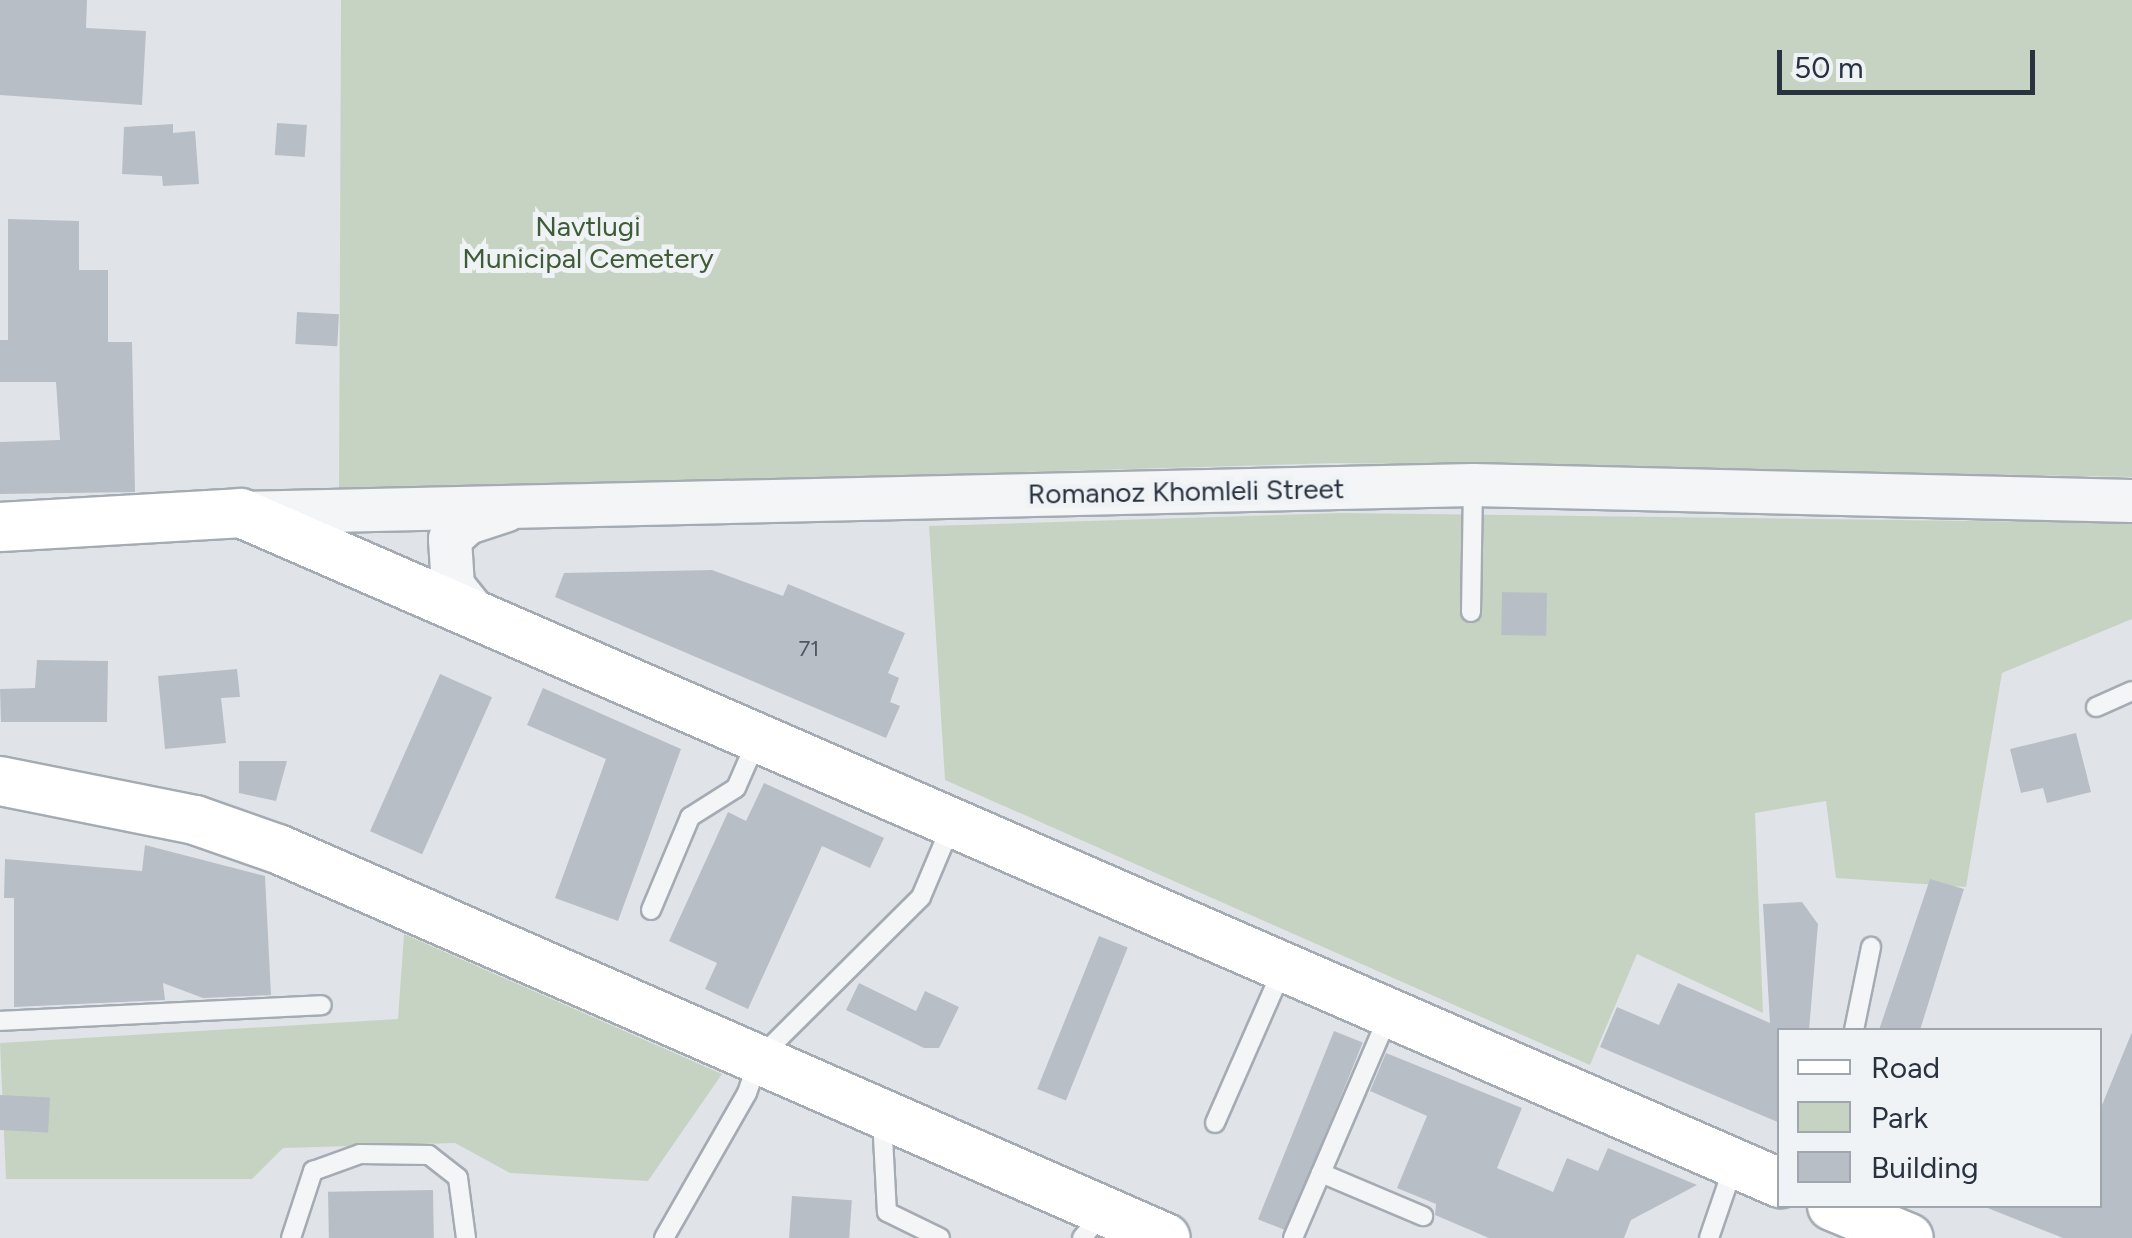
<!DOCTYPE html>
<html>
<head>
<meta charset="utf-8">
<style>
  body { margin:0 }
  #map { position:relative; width:2132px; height:1238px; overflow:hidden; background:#e0e4e9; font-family:Figtree,sans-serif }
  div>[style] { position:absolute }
  .green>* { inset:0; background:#c7d3c2 }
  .building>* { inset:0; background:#b8bec6; transform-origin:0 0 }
  .roads { filter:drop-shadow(2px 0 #a5abb3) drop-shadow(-2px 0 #a5abb3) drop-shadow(0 2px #a5abb3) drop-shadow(0 -2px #a5abb3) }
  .service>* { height:18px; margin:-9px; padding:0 9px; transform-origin:9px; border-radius:9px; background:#f3f5f7 }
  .tertiary>* { height:42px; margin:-21px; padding:0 21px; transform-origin:21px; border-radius:21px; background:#f3f5f7 }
  .secondary>* { height:48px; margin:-24px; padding:0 24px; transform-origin:24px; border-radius:24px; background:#fff }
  span { translate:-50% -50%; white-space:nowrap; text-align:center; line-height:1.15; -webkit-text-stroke:10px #f0f3f6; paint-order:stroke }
  .number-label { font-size:22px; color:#4d5662 }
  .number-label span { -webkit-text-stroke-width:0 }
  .park-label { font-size:28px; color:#405b37 }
  .street-label { font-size:28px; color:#293340 }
  .legend { position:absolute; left:1777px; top:1028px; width:325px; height:180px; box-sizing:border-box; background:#f0f3f6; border:2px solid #a0a6ad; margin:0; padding:12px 18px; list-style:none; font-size:30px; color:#293340 }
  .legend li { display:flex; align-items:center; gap:20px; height:50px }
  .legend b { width:50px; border:2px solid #a0a6ad }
  .scale { position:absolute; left:1777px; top:50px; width:258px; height:45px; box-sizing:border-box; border:5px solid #293340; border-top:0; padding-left:12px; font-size:30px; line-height:35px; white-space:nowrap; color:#293340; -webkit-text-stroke:8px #f0f3f6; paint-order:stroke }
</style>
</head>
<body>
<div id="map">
  <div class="green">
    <i style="clip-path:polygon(341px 0,2132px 0,2132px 477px,1338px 463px,339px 492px)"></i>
    <i style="clip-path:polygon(1342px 513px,2132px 523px,2132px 619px,2002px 673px,1966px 887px,1836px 878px,1826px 801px,1755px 813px,1763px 1013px,1637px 954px,1590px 1065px,945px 780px,929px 526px)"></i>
    <i style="clip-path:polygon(404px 934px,722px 1074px,648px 1181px,510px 1173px,455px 1143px,283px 1148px,252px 1179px,6px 1179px,0 1043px,398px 1019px)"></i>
  </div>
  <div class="building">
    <i style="clip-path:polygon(0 0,87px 0,86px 28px,146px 31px,142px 105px,0 95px)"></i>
    <i style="left:277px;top:123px;width:30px;height:32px;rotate:4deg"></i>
    <i style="clip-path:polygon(173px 124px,173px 133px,195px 131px,199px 184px,163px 186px,162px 176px,122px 174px,124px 127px)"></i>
    <i style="clip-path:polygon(8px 219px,79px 221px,79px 270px,108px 270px,108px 342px,132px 342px,135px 492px,0 494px,0 442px,60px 440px,56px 382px,0 382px,0 340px,8px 340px)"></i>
    <i style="left:297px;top:312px;width:42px;height:32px;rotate:3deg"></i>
    <i style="clip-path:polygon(712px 570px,783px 596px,788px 584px,905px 633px,888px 673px,899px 678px,890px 702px,900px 706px,886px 738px,555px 597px,564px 573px)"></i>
    <i style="left:1502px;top:592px;width:45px;height:43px;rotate:1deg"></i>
    <i style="clip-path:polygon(37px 660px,108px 661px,107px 722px,1px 722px,0 689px,35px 688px)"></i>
    <i style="clip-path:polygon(237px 669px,240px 697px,221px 698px,226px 743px,165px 749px,158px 676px)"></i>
    <i style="left:440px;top:674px;width:57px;height:172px;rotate:24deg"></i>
    <i style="clip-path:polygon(543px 688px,681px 749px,618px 921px,555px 898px,606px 759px,527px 725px)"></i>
    <i style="clip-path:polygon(2076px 733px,2091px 792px,2047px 803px,2043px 788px,2021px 793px,2010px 749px)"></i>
    <i style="clip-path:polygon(239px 761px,287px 761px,276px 801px,239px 793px)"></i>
    <i style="clip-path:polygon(764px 783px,884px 838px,870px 868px,822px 846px,748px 1009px,705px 989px,717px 963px,669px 941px,728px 812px,746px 821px)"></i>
    <i style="clip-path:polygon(145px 845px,265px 876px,271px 995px,203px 998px,163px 983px,165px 1000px,14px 1007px,14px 898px,4px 898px,5px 859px,142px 871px)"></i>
    <i style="clip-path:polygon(1930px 879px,1964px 889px,1920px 1030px,1879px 1030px)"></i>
    <i style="clip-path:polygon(1802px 902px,1818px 924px,1809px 1030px,1780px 1030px,1780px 1123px,1600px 1047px,1617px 1007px,1659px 1025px,1678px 983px,1770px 1023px,1763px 904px)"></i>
    <i style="left:1099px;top:936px;width:31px;height:165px;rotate:22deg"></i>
    <i style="clip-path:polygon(859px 983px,916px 1011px,925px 991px,959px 1007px,939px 1048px,924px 1048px,846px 1010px)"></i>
    <i style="left:1334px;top:1031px;width:31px;height:203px;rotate:22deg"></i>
    <i style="clip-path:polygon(2132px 1032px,2132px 1238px,2063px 1238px,1985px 1207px,2100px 1206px,2100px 1110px)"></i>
    <i style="clip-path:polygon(1386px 1053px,1522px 1108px,1497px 1168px,1553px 1192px,1567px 1158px,1598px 1171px,1608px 1148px,1697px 1185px,1631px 1220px,1624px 1238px,1489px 1238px,1435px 1215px,1436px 1204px,1397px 1188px,1427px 1116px,1370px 1091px)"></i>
    <i style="left:0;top:1095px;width:50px;height:35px;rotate:3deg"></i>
    <i style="left:433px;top:1190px;width:48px;height:105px;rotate:89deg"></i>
    <i style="left:792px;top:1196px;width:60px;height:42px;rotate:4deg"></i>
  </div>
  <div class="roads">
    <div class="service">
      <i style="left:1471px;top:612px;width:127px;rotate:-89.1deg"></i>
      <i style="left:2096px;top:707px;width:39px;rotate:-24deg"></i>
      <i style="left:651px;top:910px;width:101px;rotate:-67.2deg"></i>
      <i style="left:690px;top:817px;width:54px;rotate:-32.2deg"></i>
      <i style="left:736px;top:788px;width:52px;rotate:-66.4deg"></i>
      <i style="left:0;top:1021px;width:322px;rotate:-2.8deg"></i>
      <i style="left:1854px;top:1030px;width:85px;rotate:-78.4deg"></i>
      <i style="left:882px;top:1118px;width:94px;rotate:87deg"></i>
      <i style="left:887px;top:1212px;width:59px;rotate:26.1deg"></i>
      <i style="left:1215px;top:1123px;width:171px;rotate:-66.3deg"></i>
      <i style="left:1321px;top:1173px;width:170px;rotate:-66.8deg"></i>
      <i style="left:291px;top:1238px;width:71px;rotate:-71.8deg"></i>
      <i style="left:313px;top:1171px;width:50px;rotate:-19.9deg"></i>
      <i style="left:360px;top:1154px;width:69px;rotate:0.8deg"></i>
      <i style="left:429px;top:1155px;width:37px;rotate:38deg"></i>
      <i style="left:458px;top:1178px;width:61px;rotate:82.4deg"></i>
      <i style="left:664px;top:1238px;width:167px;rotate:-60.2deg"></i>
      <i style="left:747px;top:1093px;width:37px;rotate:-71deg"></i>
      <i style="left:759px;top:1058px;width:228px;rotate:-44.8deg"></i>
      <i style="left:921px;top:897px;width:77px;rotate:-67.1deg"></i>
      <i style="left:1082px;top:1238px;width:34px;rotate:-50deg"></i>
      <i style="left:1293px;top:1238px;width:71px;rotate:-66.7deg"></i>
      <i style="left:1321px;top:1173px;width:111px;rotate:22.9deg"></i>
      <i style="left:1709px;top:1238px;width:77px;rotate:-71.1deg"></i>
    </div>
    <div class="tertiary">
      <i style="left:241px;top:513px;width:1232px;rotate:-1.3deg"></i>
      <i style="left:1473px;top:485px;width:659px;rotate:1.39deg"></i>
      <i style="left:475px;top:613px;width:35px;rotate:-129deg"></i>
      <i style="left:453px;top:586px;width:47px;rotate:-93.7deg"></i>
      <i style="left:450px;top:539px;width:24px;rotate:-42deg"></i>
      <i style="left:468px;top:523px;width:40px;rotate:-18deg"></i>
    </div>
    <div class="secondary">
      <i style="left:0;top:527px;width:241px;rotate:-3.3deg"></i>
      <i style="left:241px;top:513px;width:1679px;rotate:23.53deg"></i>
      <i style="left:0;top:781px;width:199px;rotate:11.3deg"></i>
      <i style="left:195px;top:820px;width:88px;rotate:19.3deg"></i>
      <i style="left:278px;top:849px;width:969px;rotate:23.66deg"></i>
      <i style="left:1832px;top:1206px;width:83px;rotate:22.6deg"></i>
    </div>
  </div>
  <div class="number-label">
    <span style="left:809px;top:649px">71</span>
  </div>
  <div class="park-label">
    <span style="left:588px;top:242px">Navtlugi<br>Municipal Cemetery</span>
  </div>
  <div class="street-label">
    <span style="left:1186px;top:491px;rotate:-1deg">Romanoz Khomleli Street</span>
  </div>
  <ul class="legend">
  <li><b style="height:12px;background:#fff"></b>Road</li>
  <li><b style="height:28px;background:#c7d3c2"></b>Park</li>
  <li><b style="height:28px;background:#b8bec6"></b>Building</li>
  </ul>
  <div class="scale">50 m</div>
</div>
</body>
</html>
